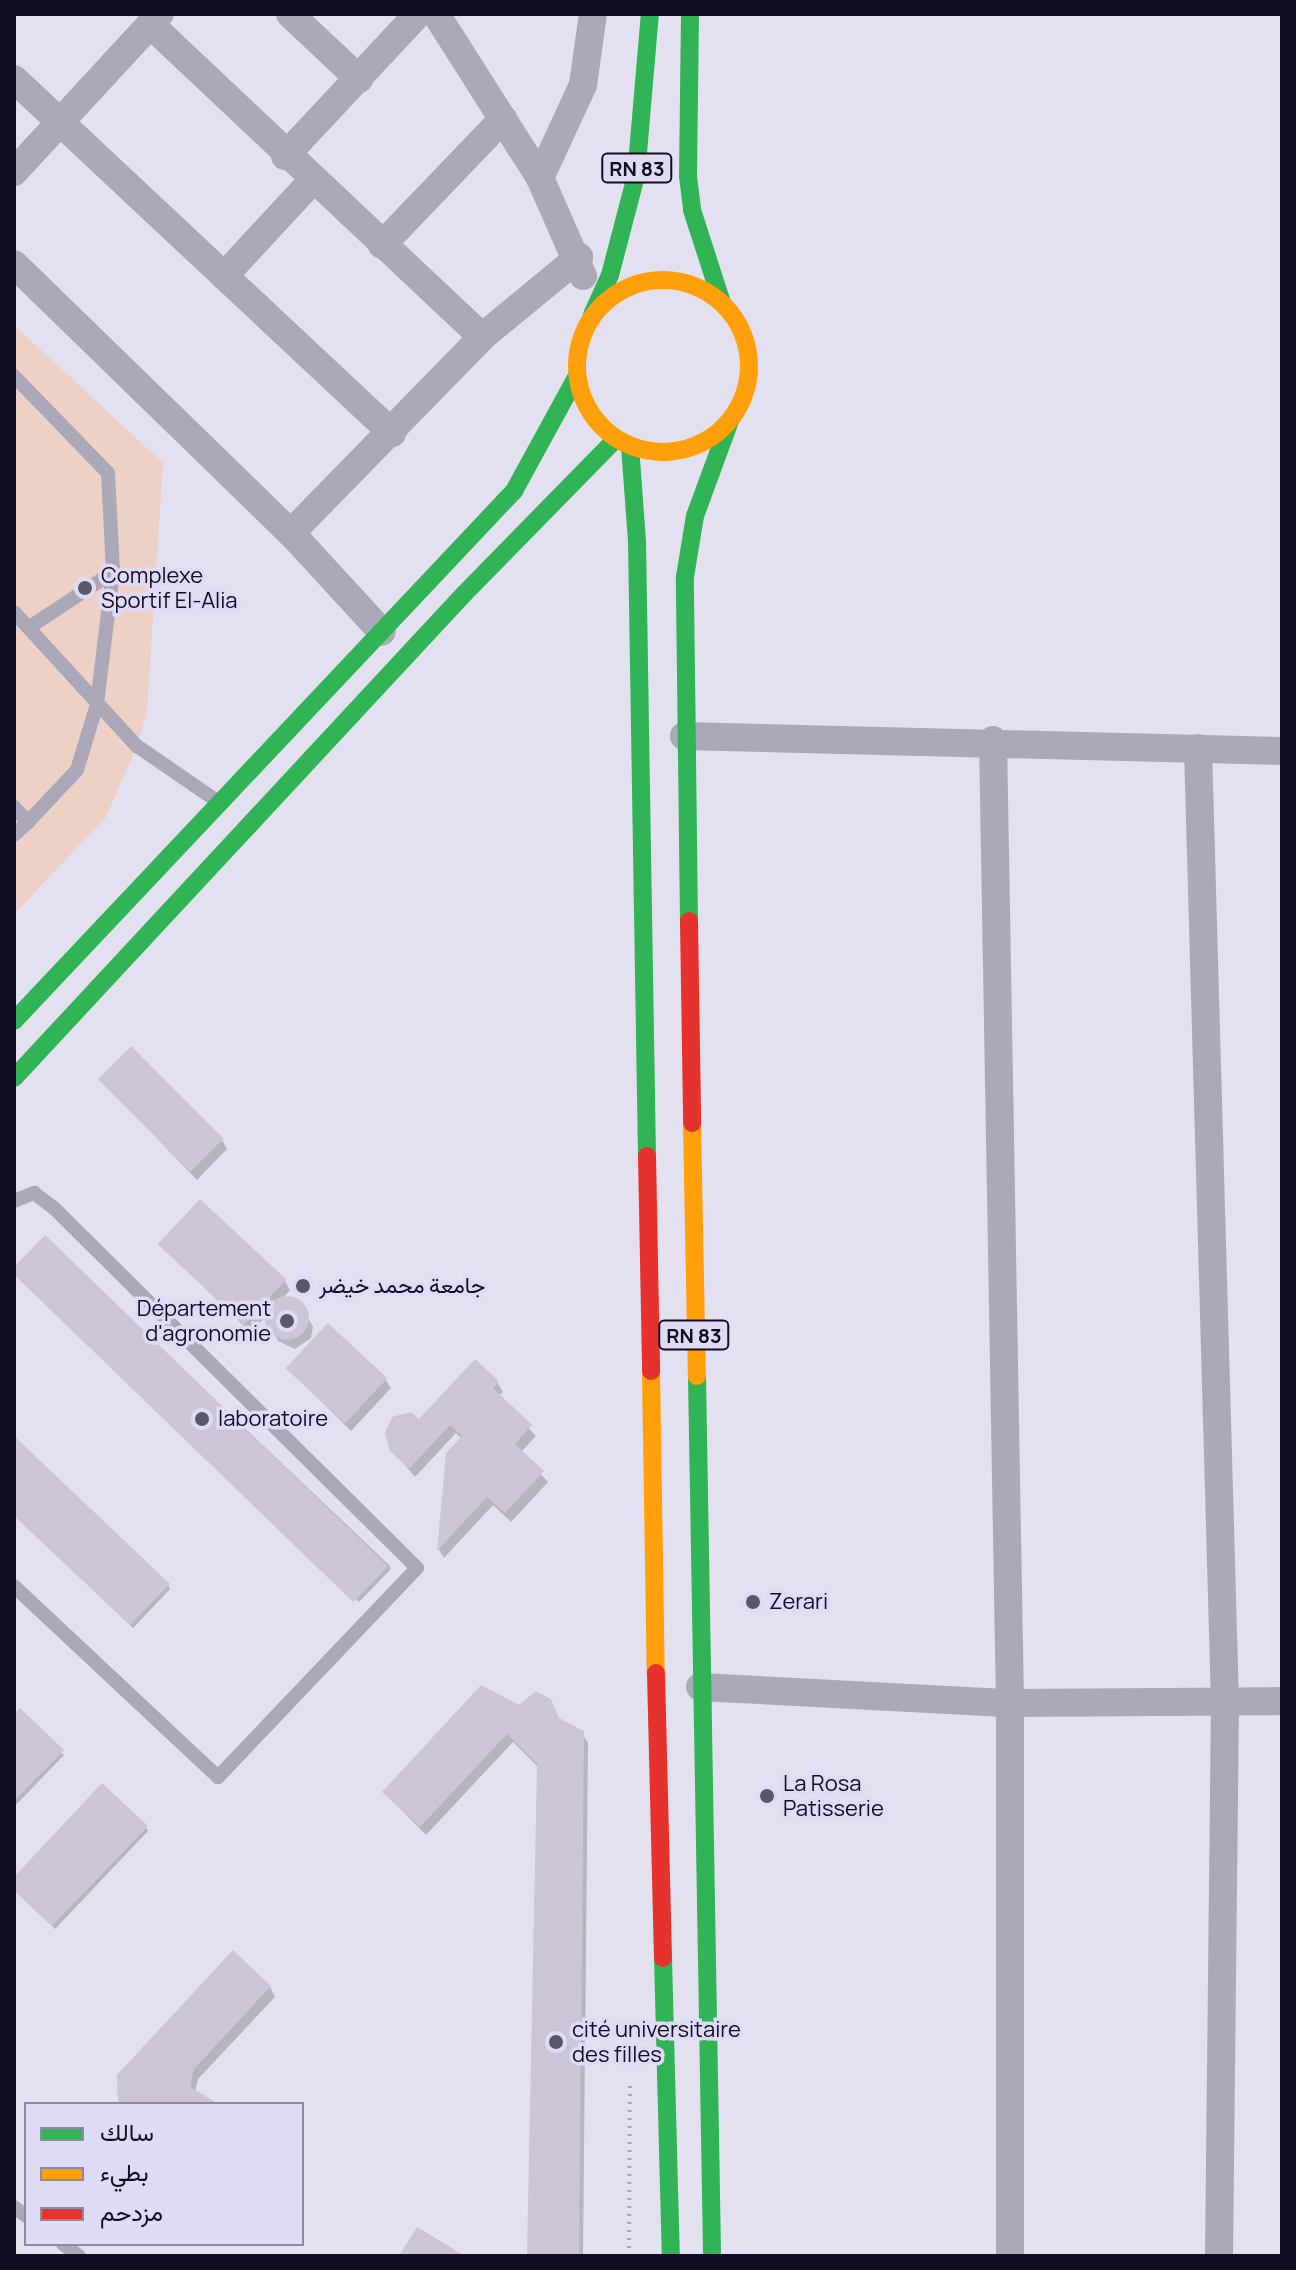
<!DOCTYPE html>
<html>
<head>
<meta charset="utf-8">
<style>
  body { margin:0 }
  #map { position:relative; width:1296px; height:2270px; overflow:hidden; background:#e3e1ef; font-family:Manrope,Vazirmatn,sans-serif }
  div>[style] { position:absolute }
  .green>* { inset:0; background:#edd0c6 }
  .shadow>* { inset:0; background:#0003 }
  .building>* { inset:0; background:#ccc5d6; transform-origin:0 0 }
  .round { border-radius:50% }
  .path>* { height:4px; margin-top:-2px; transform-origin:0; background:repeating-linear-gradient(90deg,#a8a6b4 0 2px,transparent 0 8px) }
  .lane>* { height:14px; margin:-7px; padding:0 7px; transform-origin:7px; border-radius:7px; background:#aba8b8 }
  .street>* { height:28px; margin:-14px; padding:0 14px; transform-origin:14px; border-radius:14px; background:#aba8b8 }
  .fast>* { height:18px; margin:-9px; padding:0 9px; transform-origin:9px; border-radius:9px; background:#30b455 }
  .slow>* { height:18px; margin:-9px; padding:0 9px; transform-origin:9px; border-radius:9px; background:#ff9f0a }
  .slow>.ring { margin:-9px; padding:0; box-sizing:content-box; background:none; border:18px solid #ff9f0a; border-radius:50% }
  .jam>* { height:18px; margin:-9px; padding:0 9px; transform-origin:9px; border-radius:9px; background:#e5322d }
  .dots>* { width:22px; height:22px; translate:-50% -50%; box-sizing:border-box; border:4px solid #dfdbf5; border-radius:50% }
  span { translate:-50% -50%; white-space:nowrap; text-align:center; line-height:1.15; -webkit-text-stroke:7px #dfdbf5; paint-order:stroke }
  .shield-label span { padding:2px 6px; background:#dfdbf5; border:2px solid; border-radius:6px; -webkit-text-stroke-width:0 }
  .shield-label { font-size:20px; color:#120d23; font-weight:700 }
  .poi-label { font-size:22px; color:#120d23 }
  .left { translate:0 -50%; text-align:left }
  .right { translate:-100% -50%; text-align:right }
  .frame { position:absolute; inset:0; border:16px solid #120d23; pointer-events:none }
  .legend { position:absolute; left:24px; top:2102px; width:280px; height:144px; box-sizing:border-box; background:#dfdbf5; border:2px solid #8d89a1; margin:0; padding:10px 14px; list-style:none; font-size:24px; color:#120d23 }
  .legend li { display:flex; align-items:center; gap:16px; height:40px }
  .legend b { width:40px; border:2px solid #8d89a1 }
</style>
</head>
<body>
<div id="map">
  <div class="green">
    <i style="clip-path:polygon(14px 325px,163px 463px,147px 712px,137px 746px,106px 817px,14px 914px)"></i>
  </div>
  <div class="shadow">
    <i style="clip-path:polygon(100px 1079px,222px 1140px,227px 1149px,197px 1180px)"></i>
    <i style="clip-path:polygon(45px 1238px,389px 1565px,391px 1569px,359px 1602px,16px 1275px,14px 1271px)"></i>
    <i style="clip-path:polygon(160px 1244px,285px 1281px,290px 1290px,282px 1299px,301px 1305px,313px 1327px,311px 1338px,295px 1349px,278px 1341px,266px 1316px,251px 1333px)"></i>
    <i style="clip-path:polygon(289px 1369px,385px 1379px,391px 1388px,351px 1431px)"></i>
    <i style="clip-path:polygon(497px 1382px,503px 1392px,498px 1396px,536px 1436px,521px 1452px,548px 1482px,511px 1522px,493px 1505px,444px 1558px,439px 1550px,447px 1454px,462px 1439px,456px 1433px,415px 1477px,392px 1450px,419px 1422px)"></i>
    <i style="clip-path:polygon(14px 1439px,168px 1585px,170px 1589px,133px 1628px,14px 1515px)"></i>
    <i style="clip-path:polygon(519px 1708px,559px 1721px,582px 1733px,588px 1743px,583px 2256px,529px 2256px,539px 1768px,513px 1742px,426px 1835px,384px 1792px)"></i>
    <i style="clip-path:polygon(14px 1717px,64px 1755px,14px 1807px)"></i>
    <i style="clip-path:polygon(146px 1827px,148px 1831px,55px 1929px,14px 1890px,14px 1880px)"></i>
    <i style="clip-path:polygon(270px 1987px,275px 1997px,198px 2079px,195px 2092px,215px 2104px,121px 2104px)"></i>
  </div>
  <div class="building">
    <i style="left:131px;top:1046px;width:131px;height:47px;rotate:45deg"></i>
    <i style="left:200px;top:1199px;width:118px;height:62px;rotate:43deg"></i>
    <i style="left:45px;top:1235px;width:477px;height:50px;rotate:44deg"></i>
    <i class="round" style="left:265px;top:1296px;width:44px;height:44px"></i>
    <i style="left:328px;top:1323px;width:81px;height:62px;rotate:43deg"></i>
    <i style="clip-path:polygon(475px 1359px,499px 1381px,493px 1388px,532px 1425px,515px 1444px,544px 1471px,505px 1513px,487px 1497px,437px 1551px,446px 1453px,462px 1436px,450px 1425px,409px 1469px,390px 1451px,385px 1433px,392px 1417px,411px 1412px,419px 1419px)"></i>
    <i style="clip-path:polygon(14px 1436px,170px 1584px,130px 1625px,14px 1516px)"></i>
    <i style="clip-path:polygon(481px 1685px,519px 1705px,536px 1691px,551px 1699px,559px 1718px,584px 1731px,579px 2256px,527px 2256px,537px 1764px,507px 1734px,420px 1827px,382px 1792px)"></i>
    <i style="clip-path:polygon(20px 1708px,64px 1750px,14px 1801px,14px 1714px)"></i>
    <i style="clip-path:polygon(102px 1783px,148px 1826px,52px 1926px,14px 1890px,14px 1877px)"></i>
    <i style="clip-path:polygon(233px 1950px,271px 1986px,194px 2069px,190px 2087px,219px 2104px,118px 2104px,117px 2075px)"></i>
    <i style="clip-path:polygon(417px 2227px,465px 2256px,399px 2256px)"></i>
  </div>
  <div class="path">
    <i style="left:629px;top:2256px;width:170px;rotate:-89.7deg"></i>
  </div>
  <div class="lane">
    <i style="left:14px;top:376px;width:135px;rotate:45.9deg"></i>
    <i style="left:108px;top:473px;width:99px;rotate:87.1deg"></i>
    <i style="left:14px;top:612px;width:182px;rotate:47.5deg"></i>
    <i style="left:137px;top:746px;width:97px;rotate:34.5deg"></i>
    <i style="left:14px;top:807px;width:21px;rotate:47deg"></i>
    <i style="left:28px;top:822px;width:71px;rotate:-46.7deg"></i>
    <i style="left:77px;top:770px;width:69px;rotate:-73.1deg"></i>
    <i style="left:97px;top:704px;width:133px;rotate:-83.1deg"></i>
    <i style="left:113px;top:572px;width:100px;rotate:146.5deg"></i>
    <i style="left:14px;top:835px;width:19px;rotate:-43deg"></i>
    <i style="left:14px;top:1201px;width:22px;rotate:-22deg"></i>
    <i style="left:34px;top:1193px;width:25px;rotate:37deg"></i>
    <i style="left:54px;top:1208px;width:511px;rotate:44.76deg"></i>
    <i style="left:417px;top:1568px;width:289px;rotate:133.6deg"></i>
    <i style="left:218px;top:1777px;width:279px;rotate:-136.9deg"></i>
    <i style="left:14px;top:2207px;width:15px;rotate:37deg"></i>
    <i style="left:63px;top:2244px;width:20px;rotate:37deg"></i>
  </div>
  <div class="street">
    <i style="left:290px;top:14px;width:95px;rotate:43.3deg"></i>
    <i style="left:436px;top:14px;width:194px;rotate:57.6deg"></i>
    <i style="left:540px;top:178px;width:107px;rotate:66.3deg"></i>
    <i style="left:151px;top:25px;width:455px;rotate:43.3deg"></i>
    <i style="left:14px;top:79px;width:518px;rotate:43.12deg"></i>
    <i style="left:285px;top:156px;width:195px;rotate:-46.9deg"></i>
    <i style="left:14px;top:172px;width:215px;rotate:-47.3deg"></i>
    <i style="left:540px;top:178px;width:102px;rotate:-65.2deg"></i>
    <i style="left:583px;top:85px;width:72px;rotate:-82deg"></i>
    <i style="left:382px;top:245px;width:175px;rotate:-46.2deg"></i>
    <i style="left:14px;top:264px;width:386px;rotate:44.2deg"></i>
    <i style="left:291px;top:533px;width:134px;rotate:47.4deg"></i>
    <i style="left:224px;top:276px;width:129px;rotate:-47.2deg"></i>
    <i style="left:291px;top:533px;width:274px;rotate:-45.7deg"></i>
    <i style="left:482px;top:337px;width:126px;rotate:-39.5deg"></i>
    <i style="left:684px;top:736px;width:598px;rotate:1.44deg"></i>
    <i style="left:993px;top:740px;width:963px;rotate:88.99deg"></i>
    <i style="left:1010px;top:1703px;width:553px;rotate:90deg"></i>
    <i style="left:1198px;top:748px;width:954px;rotate:88.38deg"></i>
    <i style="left:1225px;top:1702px;width:554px;rotate:90.62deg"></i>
    <i style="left:700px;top:1687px;width:310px;rotate:3deg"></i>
    <i style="left:1010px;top:1703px;width:272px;rotate:-0.4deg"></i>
  </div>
  <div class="fast">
    <i style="left:690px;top:14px;width:162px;rotate:90.7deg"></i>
    <i style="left:688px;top:176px;width:34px;rotate:83deg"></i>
    <i style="left:692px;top:210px;width:98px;rotate:72.1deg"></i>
    <i style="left:592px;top:315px;width:44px;rotate:-65.8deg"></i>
    <i style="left:610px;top:275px;width:102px;rotate:-75.3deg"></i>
    <i style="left:636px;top:176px;width:163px;rotate:-85.1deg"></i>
    <i style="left:630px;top:446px;width:96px;rotate:85.8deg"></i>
    <i style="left:637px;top:542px;width:614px;rotate:89.07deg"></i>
    <i style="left:689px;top:921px;width:344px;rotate:-90.7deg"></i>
    <i style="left:685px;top:577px;width:62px;rotate:-80.7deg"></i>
    <i style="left:695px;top:516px;width:101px;rotate:-69.8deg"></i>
    <i style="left:14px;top:1021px;width:729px;rotate:-46.67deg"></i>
    <i style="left:514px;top:491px;width:131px;rotate:-61.3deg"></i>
    <i style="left:14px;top:1078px;width:662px;rotate:-47.08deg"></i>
    <i style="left:465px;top:593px;width:216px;rotate:-45.6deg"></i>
    <i style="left:697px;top:1376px;width:880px;rotate:89.02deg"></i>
    <i style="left:663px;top:1958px;width:298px;rotate:88.5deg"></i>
  </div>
  <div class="slow">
    <i class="ring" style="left:577px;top:280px;width:154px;height:154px"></i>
    <i style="left:692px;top:1123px;width:253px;rotate:88.9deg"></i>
    <i style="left:651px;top:1371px;width:302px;rotate:89.1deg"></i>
  </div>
  <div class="jam">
    <i style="left:689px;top:921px;width:202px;rotate:89.1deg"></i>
    <i style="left:647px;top:1156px;width:215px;rotate:88.9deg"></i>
    <i style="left:656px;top:1673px;width:285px;rotate:88.6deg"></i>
  </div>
  <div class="dots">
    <i style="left:85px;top:588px;background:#5b576a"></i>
    <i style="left:303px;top:1286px;background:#5b576a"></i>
    <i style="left:287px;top:1321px;background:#5b576a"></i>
    <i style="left:202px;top:1419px;background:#5b576a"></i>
    <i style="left:753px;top:1602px;background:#5b576a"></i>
    <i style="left:767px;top:1796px;background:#5b576a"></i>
    <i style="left:556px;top:2042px;background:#5b576a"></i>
  </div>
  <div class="shield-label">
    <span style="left:637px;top:168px">RN 83</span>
    <span style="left:694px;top:1335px">RN 83</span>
  </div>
  <div class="poi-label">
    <span class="left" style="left:101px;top:588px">Complexe<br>Sportif El-Alia</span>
    <span class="left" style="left:319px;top:1286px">جامعة محمد خيضر</span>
    <span class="right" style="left:271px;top:1321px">Département<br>d'agronomie</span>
    <span class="left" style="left:218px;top:1419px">laboratoire</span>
    <span class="left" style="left:769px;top:1602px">Zerari</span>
    <span class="left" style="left:783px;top:1796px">La Rosa<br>Patisserie</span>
    <span class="left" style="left:572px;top:2042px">cité universitaire<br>des filles</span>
  </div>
  <div class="frame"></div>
  <ul class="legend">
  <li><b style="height:10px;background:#30b455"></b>سالك</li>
  <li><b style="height:10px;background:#ff9f0a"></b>بطيء</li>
  <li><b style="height:10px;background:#e5322d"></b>مزدحم</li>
  </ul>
</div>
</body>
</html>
